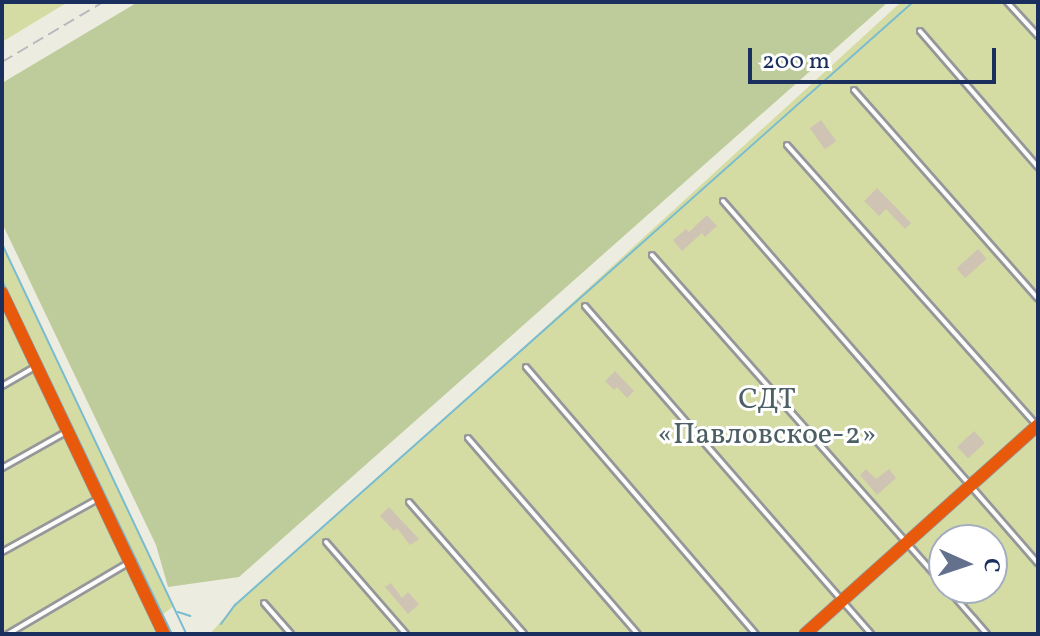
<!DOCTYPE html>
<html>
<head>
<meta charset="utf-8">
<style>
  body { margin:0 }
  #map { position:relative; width:1040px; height:636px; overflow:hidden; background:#edece1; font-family:Vollkorn,serif }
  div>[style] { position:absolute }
  .green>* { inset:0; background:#d4dca4 }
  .forest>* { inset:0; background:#becc9c }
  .stream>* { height:2px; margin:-1px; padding:0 1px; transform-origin:1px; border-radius:1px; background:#7abccf }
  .building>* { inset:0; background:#cfc3b4; transform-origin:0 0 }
  .roads { filter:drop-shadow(2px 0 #95979a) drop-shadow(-2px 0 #95979a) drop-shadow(0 2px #95979a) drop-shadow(0 -2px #95979a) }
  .service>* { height:4px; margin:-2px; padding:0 2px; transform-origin:2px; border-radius:2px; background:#fcfcfa }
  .minor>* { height:8px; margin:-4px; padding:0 4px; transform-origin:4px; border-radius:4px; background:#fcfcfa }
  .rail>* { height:2px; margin-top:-1px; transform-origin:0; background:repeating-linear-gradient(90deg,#b7b9bc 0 12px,transparent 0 18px) }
  .cycleway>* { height:12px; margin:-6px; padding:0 6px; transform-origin:6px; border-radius:6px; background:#e8590c }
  span { translate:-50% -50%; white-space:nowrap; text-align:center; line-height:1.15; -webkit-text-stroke:6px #fff; paint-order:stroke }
  .park-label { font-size:30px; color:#4c5f64 }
  .frame { position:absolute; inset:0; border:4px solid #1b2f5e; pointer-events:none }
  .north { position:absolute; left:928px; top:524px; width:80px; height:80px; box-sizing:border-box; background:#fff; border:2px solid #a4acbf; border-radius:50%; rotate:93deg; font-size:22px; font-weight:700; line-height:32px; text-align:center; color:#1b2f5e }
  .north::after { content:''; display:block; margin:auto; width:28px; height:36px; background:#64718c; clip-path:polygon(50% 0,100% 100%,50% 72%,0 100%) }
  .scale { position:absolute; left:748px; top:48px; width:248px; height:36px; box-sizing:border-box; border:4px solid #1b2f5e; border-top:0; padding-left:10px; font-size:24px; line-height:28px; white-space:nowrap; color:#1b2f5e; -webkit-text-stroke:6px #fff; paint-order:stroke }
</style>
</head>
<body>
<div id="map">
  <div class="green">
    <i style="clip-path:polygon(2px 2px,68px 2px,2px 42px)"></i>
    <i style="clip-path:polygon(evenodd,901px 2px,1038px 2px,1038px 634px,210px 634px,235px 605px,489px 379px,901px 2px,944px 540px,992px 540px,992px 588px,944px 588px,944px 540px)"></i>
    <i style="clip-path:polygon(2px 244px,174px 606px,162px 615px,2px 281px)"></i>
    <i style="clip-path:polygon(2px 291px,167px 634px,2px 634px)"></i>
  </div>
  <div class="forest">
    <i style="clip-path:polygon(138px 2px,888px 2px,239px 577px,168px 587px,156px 545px,2px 223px,2px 83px)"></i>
  </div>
  <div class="stream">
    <i style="left:2px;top:244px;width:431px;rotate:64.7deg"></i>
    <i style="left:2px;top:281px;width:392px;rotate:64.3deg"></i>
    <i style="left:178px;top:612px;width:13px;rotate:18deg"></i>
    <i style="left:221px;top:624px;width:24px;rotate:-54deg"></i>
    <i style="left:235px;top:605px;width:907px;rotate:-41.65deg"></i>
  </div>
  <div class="building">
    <i style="left:821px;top:120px;width:26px;height:14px;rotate:54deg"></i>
    <i style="clip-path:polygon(877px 188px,911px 223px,905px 229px,886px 209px,879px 216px,864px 201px)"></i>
    <i style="clip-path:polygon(707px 215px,717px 226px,705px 237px,702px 233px,682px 251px,673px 240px,686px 229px,689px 232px)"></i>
    <i style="left:978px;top:249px;width:13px;height:29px;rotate:48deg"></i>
    <i style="clip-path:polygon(615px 371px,634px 391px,627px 398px,617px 387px,614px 390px,605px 381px)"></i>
    <i style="left:974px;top:431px;width:16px;height:23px;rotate:47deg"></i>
    <i style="clip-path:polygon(866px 469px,876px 479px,889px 469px,896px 478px,877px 495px,860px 475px)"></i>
    <i style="clip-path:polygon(389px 507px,419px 539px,410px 545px,397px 528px,394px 531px,380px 516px)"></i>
    <i style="clip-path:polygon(391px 583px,402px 598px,408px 592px,419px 604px,408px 614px,385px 587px)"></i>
  </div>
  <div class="roads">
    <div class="service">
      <i style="left:1007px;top:2px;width:46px;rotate:47.6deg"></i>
      <i style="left:920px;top:31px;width:180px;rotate:49.1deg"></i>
      <i style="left:854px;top:90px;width:278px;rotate:48.6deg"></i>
      <i style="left:787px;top:145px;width:378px;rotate:48.3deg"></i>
      <i style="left:723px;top:201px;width:480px;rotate:49deg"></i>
      <i style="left:652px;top:255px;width:441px;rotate:48.5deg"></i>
      <i style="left:585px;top:306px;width:435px;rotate:48.9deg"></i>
      <i style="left:526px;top:367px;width:352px;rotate:49.3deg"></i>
      <i style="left:2px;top:386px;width:38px;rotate:-30deg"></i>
      <i style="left:468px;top:438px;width:259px;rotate:49.1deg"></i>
      <i style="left:2px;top:468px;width:73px;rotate:-29.4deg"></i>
      <i style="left:409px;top:502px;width:175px;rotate:48.9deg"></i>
      <i style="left:326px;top:542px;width:122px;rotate:49deg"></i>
      <i style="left:2px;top:552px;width:110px;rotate:-28.9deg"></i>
      <i style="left:947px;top:588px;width:61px;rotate:49deg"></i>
      <i style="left:264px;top:603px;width:41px;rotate:48.9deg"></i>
      <i style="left:8px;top:634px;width:139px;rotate:-30.6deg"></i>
    </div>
    <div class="minor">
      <i style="left:2px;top:293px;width:378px;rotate:64.6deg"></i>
      <i style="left:805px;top:634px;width:313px;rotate:-41.9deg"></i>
    </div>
  </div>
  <div class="rail">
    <i style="left:2px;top:62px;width:117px;rotate:-30.7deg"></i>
  </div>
  <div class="cycleway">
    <i style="left:2px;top:293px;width:378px;rotate:64.6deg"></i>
    <i style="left:805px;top:634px;width:313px;rotate:-41.9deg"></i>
  </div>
  <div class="park-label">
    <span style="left:767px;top:417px">СДТ<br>«Павловское-2»</span>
  </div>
  <div class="frame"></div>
  <div class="north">С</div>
  <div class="scale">200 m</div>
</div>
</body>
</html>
